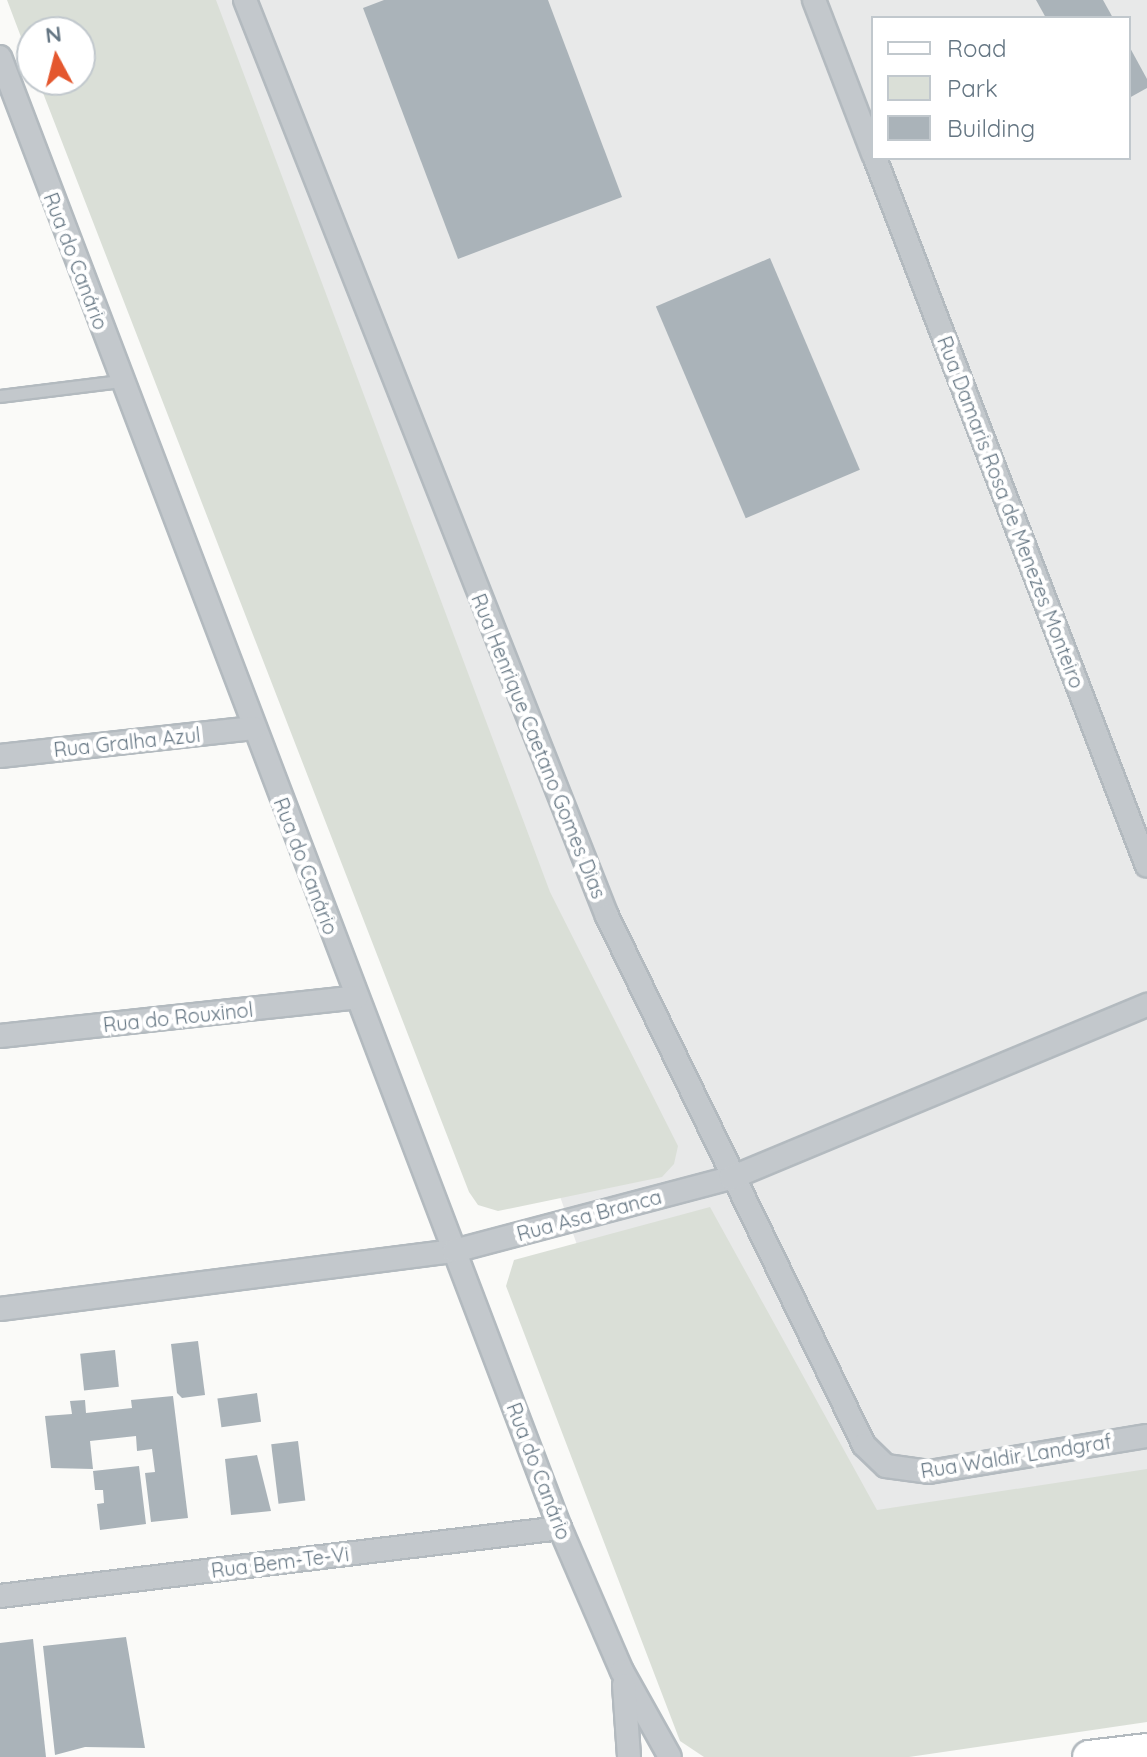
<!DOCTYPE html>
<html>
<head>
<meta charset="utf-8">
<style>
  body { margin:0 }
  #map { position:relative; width:1147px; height:1757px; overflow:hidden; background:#fafaf8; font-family:Quicksand,sans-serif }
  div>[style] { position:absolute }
  .built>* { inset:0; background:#e8e9e9 }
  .green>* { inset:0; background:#dadfd7 }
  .building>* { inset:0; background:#aab3b9; transform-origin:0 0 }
  .roads { filter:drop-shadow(2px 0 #b3babf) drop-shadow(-2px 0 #b3babf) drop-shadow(0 2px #b3babf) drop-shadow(0 -2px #b3babf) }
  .lane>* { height:11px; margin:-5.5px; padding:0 5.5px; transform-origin:5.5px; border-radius:5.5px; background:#c3c8cc }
  .street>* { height:22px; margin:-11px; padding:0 11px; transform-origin:11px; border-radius:11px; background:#c3c8cc }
  .secondary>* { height:32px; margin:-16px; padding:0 16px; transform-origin:16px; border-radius:16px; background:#fff }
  span { translate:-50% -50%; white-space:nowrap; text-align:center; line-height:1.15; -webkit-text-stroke:8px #fff; paint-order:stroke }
  .street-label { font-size:20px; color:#657683 }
  .legend { position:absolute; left:871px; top:16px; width:260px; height:144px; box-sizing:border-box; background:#fff; border:2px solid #c1c8cd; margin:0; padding:10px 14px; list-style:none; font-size:24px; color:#657683 }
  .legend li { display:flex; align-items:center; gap:16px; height:40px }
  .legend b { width:40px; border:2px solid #c1c8cd }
  .north { position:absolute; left:16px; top:16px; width:80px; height:80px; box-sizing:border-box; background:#fff; border:2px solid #c1c8cd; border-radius:50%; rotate:353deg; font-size:22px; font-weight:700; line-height:32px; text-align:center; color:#657683 }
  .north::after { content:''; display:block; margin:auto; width:28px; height:36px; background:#e4572e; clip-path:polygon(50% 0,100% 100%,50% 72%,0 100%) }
</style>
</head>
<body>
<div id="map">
  <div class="built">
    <i style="clip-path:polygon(evenodd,139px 0,1147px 0,1147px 1703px,753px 1745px,139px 0,873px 18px,1129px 18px,1129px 158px,873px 158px,873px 18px)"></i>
  </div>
  <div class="green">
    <i style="clip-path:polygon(7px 0,216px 0,550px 892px,678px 1146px,674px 1164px,662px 1177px,498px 1211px,478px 1205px,469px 1192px,38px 80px,80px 80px,80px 32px,32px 32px,32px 66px)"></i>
    <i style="clip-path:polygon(710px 1207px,877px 1510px,1147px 1469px,1147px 1722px,909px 1757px,704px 1757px,680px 1741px,506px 1286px,514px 1260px)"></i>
  </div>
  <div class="building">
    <i style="clip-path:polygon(384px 0,548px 0,622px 197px,458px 259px,363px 8px)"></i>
    <i style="clip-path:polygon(1036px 0,1103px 0,1113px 18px,1046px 18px)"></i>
    <i style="clip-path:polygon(1129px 46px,1147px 79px,1147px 88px,1129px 98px)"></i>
    <i style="left:770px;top:258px;width:230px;height:124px;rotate:67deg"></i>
    <i style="clip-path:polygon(198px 1341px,205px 1395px,182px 1398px,177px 1393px,171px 1344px)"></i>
    <i style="left:115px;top:1350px;width:37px;height:35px;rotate:84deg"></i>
    <i style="left:257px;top:1393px;width:29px;height:40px;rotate:82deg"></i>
    <i style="clip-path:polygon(173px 1396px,188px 1518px,151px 1522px,145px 1473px,155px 1472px,152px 1449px,137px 1451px,136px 1436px,90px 1441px,93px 1469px,51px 1468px,45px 1416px,72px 1414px,70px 1401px,85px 1400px,86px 1413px,132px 1408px,131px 1400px)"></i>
    <i style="left:298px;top:1441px;width:60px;height:27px;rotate:83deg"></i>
    <i style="clip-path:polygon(257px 1455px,271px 1511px,231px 1515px,225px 1459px)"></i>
    <i style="clip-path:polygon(139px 1466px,146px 1524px,100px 1530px,97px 1504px,104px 1503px,103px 1490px,95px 1490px,93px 1471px)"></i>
    <i style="clip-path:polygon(126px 1637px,145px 1748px,85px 1747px,55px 1755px,43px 1646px)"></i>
    <i style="clip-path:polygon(33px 1639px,46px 1757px,0 1757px,0 1643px)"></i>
  </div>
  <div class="roads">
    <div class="lane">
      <i style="left:0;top:396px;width:122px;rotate:-7.1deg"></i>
    </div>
    <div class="street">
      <i style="left:245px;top:0;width:985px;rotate:68.44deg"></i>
      <i style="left:607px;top:916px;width:588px;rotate:64.09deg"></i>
      <i style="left:864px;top:1445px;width:30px;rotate:44deg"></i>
      <i style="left:886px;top:1466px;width:43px;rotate:7.9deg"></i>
      <i style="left:929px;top:1472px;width:221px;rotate:-9.4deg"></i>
      <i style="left:814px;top:0;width:165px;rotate:69deg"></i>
      <i style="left:0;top:57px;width:1574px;rotate:69.16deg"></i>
      <i style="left:560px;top:1528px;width:156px;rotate:66.6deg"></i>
      <i style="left:622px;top:1671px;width:98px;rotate:60.8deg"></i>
      <i style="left:875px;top:158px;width:758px;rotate:68.98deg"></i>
      <i style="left:0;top:756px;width:255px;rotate:-6.3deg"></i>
      <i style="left:0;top:1036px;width:359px;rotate:-6.2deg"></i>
      <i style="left:0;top:1309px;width:458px;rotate:-7.3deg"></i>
      <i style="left:454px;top:1251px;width:286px;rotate:-14.8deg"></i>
      <i style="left:731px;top:1178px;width:451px;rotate:-22.6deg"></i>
      <i style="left:0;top:1596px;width:564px;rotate:-6.92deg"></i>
      <i style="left:624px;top:1685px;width:72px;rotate:86deg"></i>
    </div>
    <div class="secondary">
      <i style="left:1089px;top:1757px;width:58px;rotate:-6.9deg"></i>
    </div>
  </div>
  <div class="street-label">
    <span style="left:76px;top:261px;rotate:69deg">Rua do Canário</span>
    <span style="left:1011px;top:512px;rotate:69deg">Rua Damaris Rosa de Menezes Monteiro</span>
    <span style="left:127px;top:742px;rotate:-6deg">Rua Gralha Azul</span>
    <span style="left:539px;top:746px;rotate:68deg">Rua Henrique Caetano Gomes Dias</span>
    <span style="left:306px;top:866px;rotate:69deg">Rua do Canário</span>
    <span style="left:178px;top:1017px;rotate:-6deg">Rua do Rouxinol</span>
    <span style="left:589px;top:1215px;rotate:-15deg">Rua Asa Branca</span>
    <span style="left:1016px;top:1456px;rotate:-9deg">Rua Waldir Landgraf</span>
    <span style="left:539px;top:1471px;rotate:69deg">Rua do Canário</span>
    <span style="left:280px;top:1562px;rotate:-7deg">Rua Bem-Te-Vi</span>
  </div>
  <ul class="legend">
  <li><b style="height:10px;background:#fff"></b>Road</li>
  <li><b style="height:22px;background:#dadfd7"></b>Park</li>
  <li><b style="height:22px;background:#aab3b9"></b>Building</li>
  </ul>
  <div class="north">N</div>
</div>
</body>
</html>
